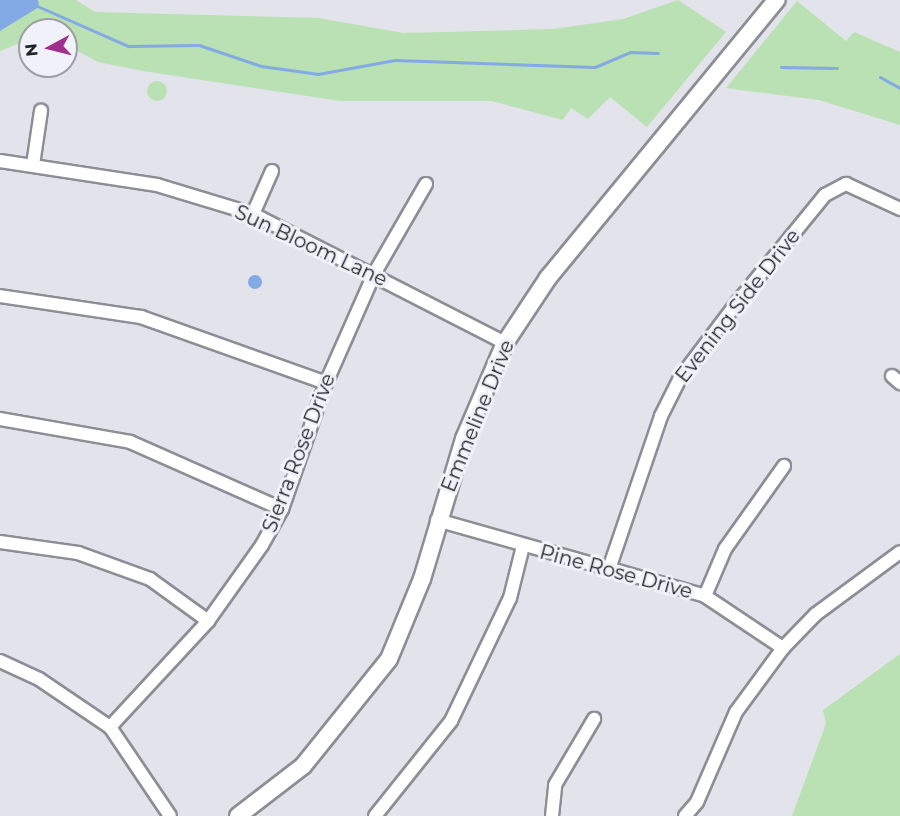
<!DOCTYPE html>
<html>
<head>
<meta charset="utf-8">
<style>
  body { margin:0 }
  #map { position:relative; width:900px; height:816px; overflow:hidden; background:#e3e3eb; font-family:Montserrat,sans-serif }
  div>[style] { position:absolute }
  .green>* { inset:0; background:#b9e1b3 }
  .round { border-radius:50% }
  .water>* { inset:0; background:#83aae4 }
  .stream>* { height:3px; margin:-1.5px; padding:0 1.5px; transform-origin:1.5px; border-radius:1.5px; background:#83aae4 }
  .roads { filter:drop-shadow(2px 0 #8d8e95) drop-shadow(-2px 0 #8d8e95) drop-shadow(0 2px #8d8e95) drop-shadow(0 -2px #8d8e95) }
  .street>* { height:12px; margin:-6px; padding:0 6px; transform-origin:6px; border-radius:6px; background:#fff }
  .secondary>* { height:16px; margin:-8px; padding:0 8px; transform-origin:8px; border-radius:8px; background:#fff }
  span { translate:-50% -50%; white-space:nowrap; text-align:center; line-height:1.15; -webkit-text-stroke:6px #f0f1f9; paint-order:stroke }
  .street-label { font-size:20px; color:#222225 }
  .north { position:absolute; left:18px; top:18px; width:60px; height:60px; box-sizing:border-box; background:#f0f1f9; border:2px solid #9e9ea4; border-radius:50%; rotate:263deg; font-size:16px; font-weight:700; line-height:24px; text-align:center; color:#222225 }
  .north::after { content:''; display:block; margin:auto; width:21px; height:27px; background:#a02f8d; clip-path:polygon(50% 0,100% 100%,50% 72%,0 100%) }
</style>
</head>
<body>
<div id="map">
  <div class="green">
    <i style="clip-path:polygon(0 0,76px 0,95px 12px,318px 18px,403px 33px,553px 29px,623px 19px,678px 0,726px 32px,647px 127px,610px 97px,588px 119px,571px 108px,563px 120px,492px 101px,340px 101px,143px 71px,98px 62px,66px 45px,66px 30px,30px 30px,30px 39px,0 51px)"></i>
    <i style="clip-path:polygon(797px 1px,846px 41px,854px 32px,900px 52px,900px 125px,819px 100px,726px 88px)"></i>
    <i class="round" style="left:147px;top:81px;width:20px;height:20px"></i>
    <i style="clip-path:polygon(900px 654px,900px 816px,792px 816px,826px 724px,823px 710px)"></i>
  </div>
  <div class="water">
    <i style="clip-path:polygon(0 0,38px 0,39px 7px,0 31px)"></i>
    <i class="round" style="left:248px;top:275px;width:14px;height:14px"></i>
  </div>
  <div class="stream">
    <i style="left:35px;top:5px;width:102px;rotate:23.8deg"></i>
    <i style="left:128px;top:46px;width:71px;rotate:-0.8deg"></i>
    <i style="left:199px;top:45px;width:65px;rotate:18.7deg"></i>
    <i style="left:261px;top:66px;width:58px;rotate:8deg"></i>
    <i style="left:318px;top:74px;width:78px;rotate:-10.3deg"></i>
    <i style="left:395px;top:60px;width:200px;rotate:2deg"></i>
    <i style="left:595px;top:67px;width:38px;rotate:-23deg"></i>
    <i style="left:630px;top:52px;width:28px;rotate:2deg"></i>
    <i style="left:781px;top:67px;width:56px;rotate:1deg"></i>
    <i style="left:880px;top:77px;width:23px;rotate:29deg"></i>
  </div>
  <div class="roads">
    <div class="street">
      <i style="left:0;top:161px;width:159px;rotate:8.7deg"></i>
      <i style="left:157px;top:185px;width:100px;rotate:16.8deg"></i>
      <i style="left:253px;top:214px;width:283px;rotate:27.1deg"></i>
      <i style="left:33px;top:165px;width:55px;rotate:-81.6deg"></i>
      <i style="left:253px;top:214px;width:47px;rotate:-66.2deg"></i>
      <i style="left:0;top:296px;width:143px;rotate:8.5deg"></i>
      <i style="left:141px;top:317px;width:196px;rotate:19.6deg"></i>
      <i style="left:892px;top:376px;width:11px;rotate:41deg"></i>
      <i style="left:0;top:419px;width:132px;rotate:10deg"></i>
      <i style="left:130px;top:442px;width:166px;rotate:23.8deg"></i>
      <i style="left:437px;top:520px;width:279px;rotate:15.8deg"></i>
      <i style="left:705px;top:596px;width:94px;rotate:33.7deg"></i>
      <i style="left:0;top:542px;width:79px;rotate:8deg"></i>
      <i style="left:78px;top:553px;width:77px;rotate:19.9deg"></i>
      <i style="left:150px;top:579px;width:72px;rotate:35.9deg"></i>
      <i style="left:609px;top:569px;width:162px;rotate:-71.2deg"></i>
      <i style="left:661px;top:416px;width:42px;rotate:-63.4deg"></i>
      <i style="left:680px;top:378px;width:93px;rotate:-52.9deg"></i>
      <i style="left:736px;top:304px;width:141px;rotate:-50.8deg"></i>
      <i style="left:825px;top:195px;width:24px;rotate:-28deg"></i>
      <i style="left:846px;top:184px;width:60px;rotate:24.8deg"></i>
      <i style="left:705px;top:596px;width:51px;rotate:-66.9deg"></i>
      <i style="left:725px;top:549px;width:102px;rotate:-54.6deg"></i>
      <i style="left:0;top:661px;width:43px;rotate:24.8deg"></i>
      <i style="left:39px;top:679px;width:86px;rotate:34.1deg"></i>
      <i style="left:110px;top:727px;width:107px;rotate:56deg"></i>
      <i style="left:110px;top:727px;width:144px;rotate:-47.2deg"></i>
      <i style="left:208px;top:621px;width:93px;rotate:-54.6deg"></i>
      <i style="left:262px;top:545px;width:41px;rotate:-60.9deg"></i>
      <i style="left:282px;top:509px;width:133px;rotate:-70.8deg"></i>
      <i style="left:326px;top:383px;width:119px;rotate:-66.2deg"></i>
      <i style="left:374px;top:274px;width:104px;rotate:-60deg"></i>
      <i style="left:375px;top:816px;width:122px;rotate:-51.3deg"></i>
      <i style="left:451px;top:721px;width:136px;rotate:-64.4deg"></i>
      <i style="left:510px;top:598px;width:54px;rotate:-76deg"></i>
      <i style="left:552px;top:816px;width:31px;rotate:-84deg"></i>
      <i style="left:555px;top:785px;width:77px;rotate:-59.4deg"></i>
      <i style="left:685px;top:816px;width:18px;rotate:-49deg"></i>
      <i style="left:697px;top:802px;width:98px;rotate:-66.6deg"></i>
      <i style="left:736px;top:712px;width:79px;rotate:-53.7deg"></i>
      <i style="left:783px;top:648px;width:47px;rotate:-45.9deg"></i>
      <i style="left:816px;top:614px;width:104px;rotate:-36.4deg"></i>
    </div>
    <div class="secondary">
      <i style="left:238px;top:816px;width:82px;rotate:-37.6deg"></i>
      <i style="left:303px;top:766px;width:137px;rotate:-51.2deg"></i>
      <i style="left:389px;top:659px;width:87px;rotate:-67.6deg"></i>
      <i style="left:422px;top:579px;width:146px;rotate:-73.3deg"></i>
      <i style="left:464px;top:439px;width:104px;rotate:-66.9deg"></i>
      <i style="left:505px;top:343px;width:78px;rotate:-56.5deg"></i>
      <i style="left:548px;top:278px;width:360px;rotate:-50.6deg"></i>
    </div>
  </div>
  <div class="street-label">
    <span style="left:311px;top:246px;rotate:25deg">Sun Bloom Lane</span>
    <span style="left:738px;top:306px;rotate:-52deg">Evening Side Drive</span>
    <span style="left:478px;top:416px;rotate:-68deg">Emmeline Drive</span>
    <span style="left:299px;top:453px;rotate:-69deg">Sierra Rose Drive</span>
    <span style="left:616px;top:572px;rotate:15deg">Pine Rose Drive</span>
  </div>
  <div class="north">N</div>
</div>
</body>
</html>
